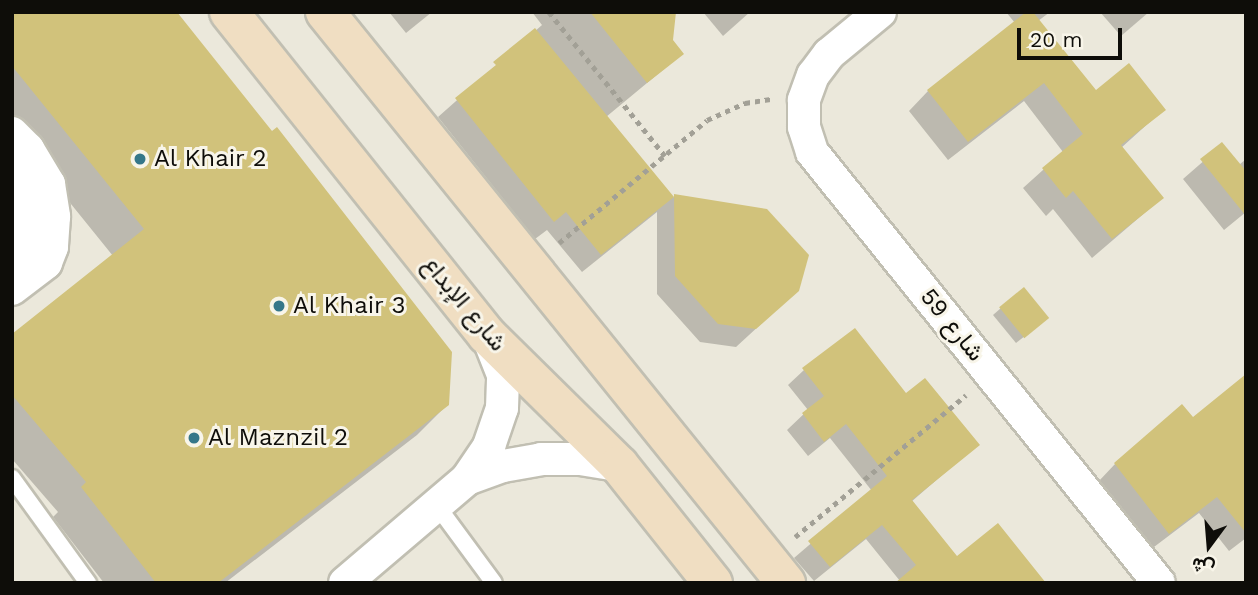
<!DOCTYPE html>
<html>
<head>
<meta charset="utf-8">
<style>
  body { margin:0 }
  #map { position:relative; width:1258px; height:595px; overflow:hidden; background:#ebe8db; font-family:"Work Sans",Vazirmatn,sans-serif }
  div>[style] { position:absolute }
  .shadow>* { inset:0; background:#0003 }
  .building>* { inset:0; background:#d1c27b; transform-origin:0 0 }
  .path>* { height:4.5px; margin-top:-2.25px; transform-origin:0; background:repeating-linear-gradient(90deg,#a2a096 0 5px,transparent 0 10px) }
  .roads { filter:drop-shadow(2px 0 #c1bfb2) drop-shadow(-2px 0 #c1bfb2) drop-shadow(0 2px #c1bfb2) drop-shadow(0 -2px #c1bfb2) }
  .service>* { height:16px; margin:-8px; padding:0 8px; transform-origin:8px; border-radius:8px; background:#fff }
  .minor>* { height:32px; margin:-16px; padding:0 16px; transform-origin:16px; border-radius:16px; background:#fff }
  .secondary>* { height:38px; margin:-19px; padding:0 19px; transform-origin:19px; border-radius:19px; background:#f0dec2 }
  .dots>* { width:19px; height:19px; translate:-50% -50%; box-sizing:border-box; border:4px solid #f8f5e9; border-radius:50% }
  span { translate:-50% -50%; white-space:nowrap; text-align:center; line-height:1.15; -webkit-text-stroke:6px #f8f5e9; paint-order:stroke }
  .poi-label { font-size:24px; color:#0e0d09 }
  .left { translate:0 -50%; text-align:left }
  .street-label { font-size:24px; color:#0e0d09 }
  .frame { position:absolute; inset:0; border:14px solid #0e0d09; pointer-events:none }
  .north { position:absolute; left:1174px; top:511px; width:70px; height:70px; -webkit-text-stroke:5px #f8f5e9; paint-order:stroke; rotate:196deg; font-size:19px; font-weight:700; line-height:28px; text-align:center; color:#0e0d09 }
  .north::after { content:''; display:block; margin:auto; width:24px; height:32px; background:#0e0d09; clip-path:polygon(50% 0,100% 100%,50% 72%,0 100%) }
  .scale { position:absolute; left:1017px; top:28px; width:105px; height:32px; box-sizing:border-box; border:4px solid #0e0d09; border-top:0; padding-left:9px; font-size:21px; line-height:24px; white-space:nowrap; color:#0e0d09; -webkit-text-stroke:5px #f8f5e9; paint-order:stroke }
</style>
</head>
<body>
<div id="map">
  <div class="shadow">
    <i style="clip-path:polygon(12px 12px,447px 405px,417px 435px,225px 583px,104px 583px,53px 517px,58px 512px,12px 459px,12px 338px,113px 256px,12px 131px)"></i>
    <i style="clip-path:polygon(389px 12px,432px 12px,406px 33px)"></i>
    <i style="clip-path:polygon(532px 12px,678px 12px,674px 15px,671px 41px,682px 54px,606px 117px,672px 198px,675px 196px,798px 290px,736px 347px,700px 342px,657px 294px,657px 212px,582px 272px,547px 230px,535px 239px,438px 117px,542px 25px)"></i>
    <i style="clip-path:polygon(703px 12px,750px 12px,723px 36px)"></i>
    <i style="clip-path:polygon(1006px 12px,1050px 12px,1038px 21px,1095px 92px,1163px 110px,1121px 148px,1162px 198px,1092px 258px,1053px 209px,1046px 216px,1023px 188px,1063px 152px,1024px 101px,948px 160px,909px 111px,928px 91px,1015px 23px)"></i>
    <i style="clip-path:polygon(1100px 12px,1149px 12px,1121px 36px)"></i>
    <i style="clip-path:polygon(1222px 145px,1239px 165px,1246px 159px,1246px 212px,1224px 230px,1183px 179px)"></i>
    <i style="clip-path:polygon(1001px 308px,1039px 325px,1016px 343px,993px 315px)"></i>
    <i style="clip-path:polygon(804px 370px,906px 395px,977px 445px,911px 502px,957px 558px,1043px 583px,900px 581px,866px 539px,814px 581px,794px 558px,872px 491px,830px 438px,808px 456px,787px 430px,808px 410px,788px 385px)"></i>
    <i style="clip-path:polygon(1246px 377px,1246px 538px,1229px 551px,1199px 513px,1150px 550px,1098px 482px,1115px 464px,1193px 420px)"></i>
  </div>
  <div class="building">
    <i style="clip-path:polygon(12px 12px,177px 12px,272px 131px,277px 127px,452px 352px,449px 405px,218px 583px,156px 583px,81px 487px,86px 482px,12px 395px,12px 334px,144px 229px,12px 66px)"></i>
    <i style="clip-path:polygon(590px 12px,676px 12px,673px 40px,684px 54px,647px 83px)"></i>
    <i style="clip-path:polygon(1026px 12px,1033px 12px,1096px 90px,1129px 63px,1166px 110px,1121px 145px,1164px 198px,1112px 239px,1073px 191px,1066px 198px,1042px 168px,1083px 134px,1044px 83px,968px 142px,927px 90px)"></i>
    <i style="clip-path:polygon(535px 28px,674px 197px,601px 255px,566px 212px,554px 222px,455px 98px,496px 65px,493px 62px)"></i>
    <i style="clip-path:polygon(1222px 142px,1246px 171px,1246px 216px,1200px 159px)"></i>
    <i style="clip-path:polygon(674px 194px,767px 209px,809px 255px,799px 291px,756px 329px,718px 324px,675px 276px)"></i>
    <i style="left:1024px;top:287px;width:40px;height:32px;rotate:51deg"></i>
    <i style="clip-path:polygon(855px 328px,906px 393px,925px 378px,980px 445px,912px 500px,957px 556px,998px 523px,1046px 583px,895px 583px,916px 565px,882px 525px,830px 567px,808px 541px,887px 476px,846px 424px,824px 442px,802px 413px,824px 396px,802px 368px)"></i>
    <i style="clip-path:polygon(1246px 374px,1246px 533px,1217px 497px,1169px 534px,1114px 463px,1182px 404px,1193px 417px)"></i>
  </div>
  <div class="path">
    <i style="left:549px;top:12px;width:185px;rotate:51.1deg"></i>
    <i style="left:559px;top:243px;width:192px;rotate:-39.7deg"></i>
    <i style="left:707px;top:120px;width:42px;rotate:-24.1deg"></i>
    <i style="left:745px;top:103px;width:26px;rotate:-9deg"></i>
    <i style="left:795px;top:537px;width:222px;rotate:-39.7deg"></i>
  </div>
  <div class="roads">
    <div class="service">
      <i style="left:12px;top:478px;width:130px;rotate:54.1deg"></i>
      <i style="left:438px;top:507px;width:94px;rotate:53.6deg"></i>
    </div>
    <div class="minor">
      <i style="left:880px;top:12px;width:66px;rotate:140.5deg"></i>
      <i style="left:829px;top:54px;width:26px;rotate:127deg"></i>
      <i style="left:813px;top:75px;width:27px;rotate:110deg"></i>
      <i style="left:804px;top:100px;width:27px;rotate:90deg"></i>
      <i style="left:804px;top:127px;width:26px;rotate:72deg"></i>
      <i style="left:812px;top:152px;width:553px;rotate:51.16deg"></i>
      <i style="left:12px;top:133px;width:23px;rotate:45deg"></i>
      <i style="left:28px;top:149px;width:41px;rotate:59deg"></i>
      <i style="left:49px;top:184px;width:33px;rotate:81deg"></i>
      <i style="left:54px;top:217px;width:30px;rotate:94deg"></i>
      <i style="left:52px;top:247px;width:17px;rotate:111deg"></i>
      <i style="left:46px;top:263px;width:43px;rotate:142.6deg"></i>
      <i style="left:12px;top:172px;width:41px;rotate:67.2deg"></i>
      <i style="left:28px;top:210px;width:18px;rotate:90deg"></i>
      <i style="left:28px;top:228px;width:21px;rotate:107deg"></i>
      <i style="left:22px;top:248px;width:17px;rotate:126deg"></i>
      <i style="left:467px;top:479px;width:38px;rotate:-20deg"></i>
      <i style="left:503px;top:466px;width:39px;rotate:-10deg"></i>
      <i style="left:541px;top:459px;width:39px"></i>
      <i style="left:580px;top:459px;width:39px;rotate:9deg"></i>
      <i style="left:345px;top:583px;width:160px;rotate:-40.4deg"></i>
      <i style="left:467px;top:479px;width:40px;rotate:-56deg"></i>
      <i style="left:489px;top:446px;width:40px;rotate:-71.1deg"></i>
      <i style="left:502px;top:408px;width:33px;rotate:-88deg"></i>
      <i style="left:503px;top:375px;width:41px;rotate:-111.5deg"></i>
    </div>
    <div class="secondary">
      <i style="left:229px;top:12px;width:413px;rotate:51.4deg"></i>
      <i style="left:487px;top:335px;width:185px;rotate:44.6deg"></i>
      <i style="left:619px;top:465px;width:151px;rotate:51.5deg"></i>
      <i style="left:325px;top:12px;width:734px;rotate:51.08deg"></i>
    </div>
  </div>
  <div class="dots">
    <i style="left:140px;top:159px;background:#367789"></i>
    <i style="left:279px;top:306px;background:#367789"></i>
    <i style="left:194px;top:438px;background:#367789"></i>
  </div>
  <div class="poi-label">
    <span class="left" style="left:154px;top:159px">Al Khair 2</span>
    <span class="left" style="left:293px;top:306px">Al Khair 3</span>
    <span class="left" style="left:208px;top:438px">Al Maznzil 2</span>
  </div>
  <div class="street-label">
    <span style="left:464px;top:304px;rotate:50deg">شارع الإبداع</span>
    <span style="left:952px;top:325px;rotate:51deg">شارع 59</span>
  </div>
  <div class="frame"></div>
  <div class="north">ش</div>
  <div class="scale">20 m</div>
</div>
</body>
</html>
